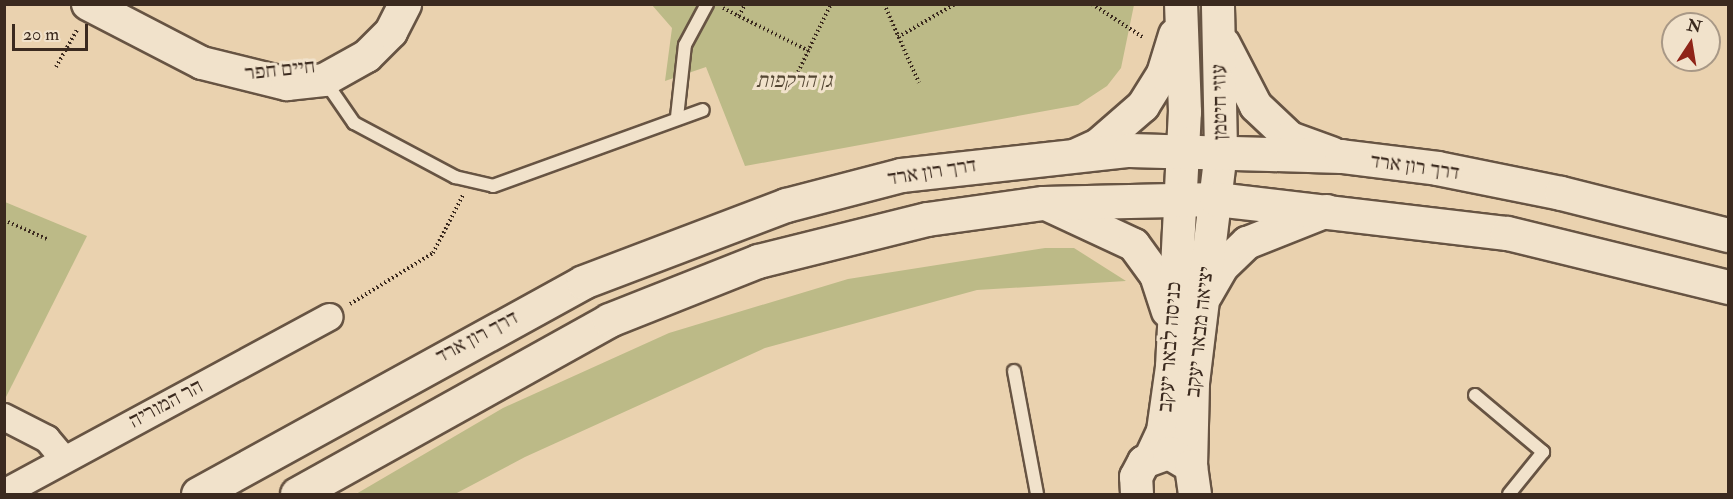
<!DOCTYPE html>
<html>
<head>
<meta charset="utf-8">
<style>
  body { margin:0 }
  #map { position:relative; width:1733px; height:499px; overflow:hidden; background:#ead2af; font-family:"IM FELL Double Pica","Frank Ruhl Libre",serif }
  div>[style] { position:absolute }
  .green>* { inset:0; background:#bcba87 }
  .path>* { height:4px; margin-top:-2px; transform-origin:0; background:repeating-linear-gradient(90deg,#3b2a1f 0 1.5px,transparent 0 4.5px) }
  .roads { filter:drop-shadow(2px 0 #675443) drop-shadow(-2px 0 #675443) drop-shadow(0 2px #675443) drop-shadow(0 -2px #675443) }
  .service>* { height:12px; margin:-6px; padding:0 6px; transform-origin:6px; border-radius:6px; background:#f1e2cb }
  .minor>* { height:26px; margin:-13px; padding:0 13px; transform-origin:13px; border-radius:13px; background:#f1e2cb }
  .tertiary>* { height:32px; margin:-16px; padding:0 16px; transform-origin:16px; border-radius:16px; background:#f1e2cb }
  .secondary>* { height:33px; margin:-16.5px; padding:0 16.5px; transform-origin:16.5px; border-radius:16.5px; background:#f1e2cb }
  span { translate:-50% -50%; white-space:nowrap; text-align:center; line-height:1.15; -webkit-text-stroke:6px #f1e2cb; paint-order:stroke }
  .street-label { font-size:21px; color:#3b2a1f }
  .park-label { font-size:21px; color:#554734; font-style:italic }
  .frame { position:absolute; inset:0; border:6px solid #3b2a1f; pointer-events:none }
  .north { position:absolute; left:1661px; top:12px; width:60px; height:60px; box-sizing:border-box; background:#f1e2cb; border:2px solid #a89886; border-radius:50%; rotate:12deg; font-size:16px; font-weight:700; line-height:24px; text-align:center; color:#3b2a1f }
  .north::after { content:''; display:block; margin:auto; width:21px; height:27px; background:#8f2418; clip-path:polygon(50% 0,100% 100%,50% 72%,0 100%) }
  .scale { position:absolute; left:12px; top:24px; width:76px; height:27px; box-sizing:border-box; border:3px solid #3b2a1f; border-top:0; padding-left:8px; font-size:18px; line-height:21px; white-space:nowrap; color:#3b2a1f; -webkit-text-stroke:4px #f1e2cb; paint-order:stroke }
</style>
</head>
<body>
<div id="map">
  <div class="green">
    <i style="clip-path:polygon(652px 5px,1134px 5px,1121px 68px,1107px 86px,1078px 105px,745px 166px,706px 67px,665px 81px,672px 28px)"></i>
    <i style="clip-path:polygon(5px 202px,87px 236px,5px 399px,4px 399px)"></i>
    <i style="clip-path:polygon(1045px 248px,1074px 248px,1126px 281px,977px 290px,765px 348px,525px 457px,455px 494px,356px 494px,503px 408px,669px 333px,848px 279px)"></i>
  </div>
  <div class="path">
    <i style="left:884px;top:4px;width:86px;rotate:66.1deg"></i>
    <i style="left:1092px;top:4px;width:62px;rotate:33.2deg"></i>
    <i style="left:723px;top:8px;width:96px;rotate:26.6deg"></i>
    <i style="left:739px;top:16px;width:13px;rotate:-63deg"></i>
    <i style="left:898px;top:37px;width:66px;rotate:-30.1deg"></i>
    <i style="left:56px;top:67px;width:43px;rotate:-60.4deg"></i>
    <i style="left:796px;top:76px;width:80px;rotate:-64.1deg"></i>
    <i style="left:4px;top:220px;width:47px;rotate:23.8deg"></i>
    <i style="left:350px;top:304px;width:97px;rotate:-31.6deg"></i>
    <i style="left:433px;top:253px;width:65px;rotate:-62.7deg"></i>
  </div>
  <div class="roads">
    <div class="service">
      <i style="left:325px;top:81px;width:51px;rotate:55.4deg"></i>
      <i style="left:354px;top:123px;width:115px;rotate:28.1deg"></i>
      <i style="left:455px;top:177px;width:39px;rotate:13deg"></i>
      <i style="left:493px;top:186px;width:223px;rotate:-19.9deg"></i>
      <i style="left:677px;top:117px;width:72px;rotate:-83.7deg"></i>
      <i style="left:685px;top:45px;width:47px;rotate:-61.8deg"></i>
      <i style="left:1014px;top:371px;width:125px;rotate:79.4deg"></i>
      <i style="left:1475px;top:395px;width:89px;rotate:40deg"></i>
      <i style="left:1543px;top:452px;width:54px;rotate:129deg"></i>
    </div>
    <div class="minor">
      <i style="left:4px;top:417px;width:48px;rotate:27.1deg"></i>
      <i style="left:47px;top:439px;width:25px;rotate:50deg"></i>
      <i style="left:4px;top:493px;width:370px;rotate:-28.4deg"></i>
    </div>
    <div class="tertiary">
      <i style="left:88px;top:4px;width:128px;rotate:27.4deg"></i>
      <i style="left:202px;top:63px;width:88px;rotate:13.9deg"></i>
      <i style="left:287px;top:84px;width:37px;rotate:-6deg"></i>
      <i style="left:324px;top:80px;width:49px;rotate:-29.2deg"></i>
      <i style="left:367px;top:56px;width:34px;rotate:-45deg"></i>
      <i style="left:391px;top:32px;width:31px;rotate:-63deg"></i>
      <i style="left:1224px;top:44px;width:70px;rotate:62.7deg"></i>
      <i style="left:1256px;top:106px;width:47px;rotate:43.3deg"></i>
      <i style="left:1290px;top:138px;width:44px;rotate:20.1deg"></i>
      <i style="left:1076px;top:155px;width:24px;rotate:-24deg"></i>
      <i style="left:1098px;top:145px;width:60px;rotate:-40.9deg"></i>
      <i style="left:1143px;top:106px;width:38px;rotate:-58deg"></i>
      <i style="left:1163px;top:74px;width:41px;rotate:-72.9deg"></i>
      <i style="left:1044px;top:203px;width:99px;rotate:25deg"></i>
      <i style="left:1134px;top:245px;width:37px;rotate:54deg"></i>
      <i style="left:1156px;top:275px;width:38px;rotate:72deg"></i>
      <i style="left:1206px;top:295px;width:32px;rotate:-60deg"></i>
      <i style="left:1222px;top:267px;width:35px;rotate:-44deg"></i>
      <i style="left:1247px;top:243px;width:86px;rotate:-21.8deg"></i>
      <i style="left:1151px;top:457px;width:29px;rotate:-65deg"></i>
      <i style="left:1163px;top:431px;width:65px;rotate:-82deg"></i>
      <i style="left:1172px;top:367px;width:255px;rotate:-87.1deg"></i>
      <i style="left:1185px;top:112px;width:108px;rotate:-92.1deg"></i>
      <i style="left:1191px;top:466px;width:83px;rotate:-88.6deg"></i>
      <i style="left:1193px;top:383px;width:235px;rotate:-83.1deg"></i>
      <i style="left:1221px;top:150px;width:146px;rotate:-91.2deg"></i>
      <i style="left:1137px;top:494px;width:17px;rotate:-93deg"></i>
      <i style="left:1136px;top:477px;width:17px;rotate:-62deg"></i>
      <i style="left:1144px;top:462px;width:27px;rotate:-20deg"></i>
      <i style="left:1169px;top:453px;width:26px;rotate:31deg"></i>
      <i style="left:1191px;top:466px;width:28px;rotate:82deg"></i>
    </div>
    <div class="secondary">
      <i style="left:198px;top:494px;width:440px;rotate:-28.8deg"></i>
      <i style="left:583px;top:282px;width:217px;rotate:-20.8deg"></i>
      <i style="left:786px;top:205px;width:119px;rotate:-14.6deg"></i>
      <i style="left:901px;top:175px;width:229px;rotate:-6.3deg"></i>
      <i style="left:1129px;top:150px;width:212px;rotate:1.6deg"></i>
      <i style="left:1341px;top:156px;width:97px;rotate:7.1deg"></i>
      <i style="left:1437px;top:168px;width:126px;rotate:11.4deg"></i>
      <i style="left:1561px;top:193px;width:172px;rotate:14.1deg"></i>
      <i style="left:297px;top:494px;width:357px;rotate:-29.1deg"></i>
      <i style="left:609px;top:320px;width:160px;rotate:-21.6deg"></i>
      <i style="left:758px;top:261px;width:174px;rotate:-14deg"></i>
      <i style="left:927px;top:219px;width:117px;rotate:-7.9deg"></i>
      <i style="left:1043px;top:203px;width:173px;rotate:-1.3deg"></i>
      <i style="left:1216px;top:199px;width:293px;rotate:6.7deg"></i>
      <i style="left:1507px;top:233px;width:228px;rotate:13.7deg"></i>
    </div>
  </div>
  <div class="street-label">
    <span style="left:280px;top:70px;rotate:-6deg">חיים חפר</span>
    <span style="left:1220px;top:102px;rotate:-91deg">עוזי חיטמן</span>
    <span style="left:1415px;top:167px;rotate:8deg">דרך רון ארד</span>
    <span style="left:932px;top:172px;rotate:-9deg">דרך רון ארד</span>
    <span style="left:1200px;top:332px;rotate:-84deg">יציאה מבאר יעקב</span>
    <span style="left:477px;top:337px;rotate:-28deg">דרך רון ארד</span>
    <span style="left:1170px;top:347px;rotate:-86deg">כניסה לבאר יעקב</span>
    <span style="left:166px;top:404px;rotate:-28deg">הר המוריה</span>
  </div>
  <div class="park-label">
    <span style="left:794px;top:81px">גן הרקפות</span>
  </div>
  <div class="frame"></div>
  <div class="north">N</div>
  <div class="scale">20 m</div>
</div>
</body>
</html>
